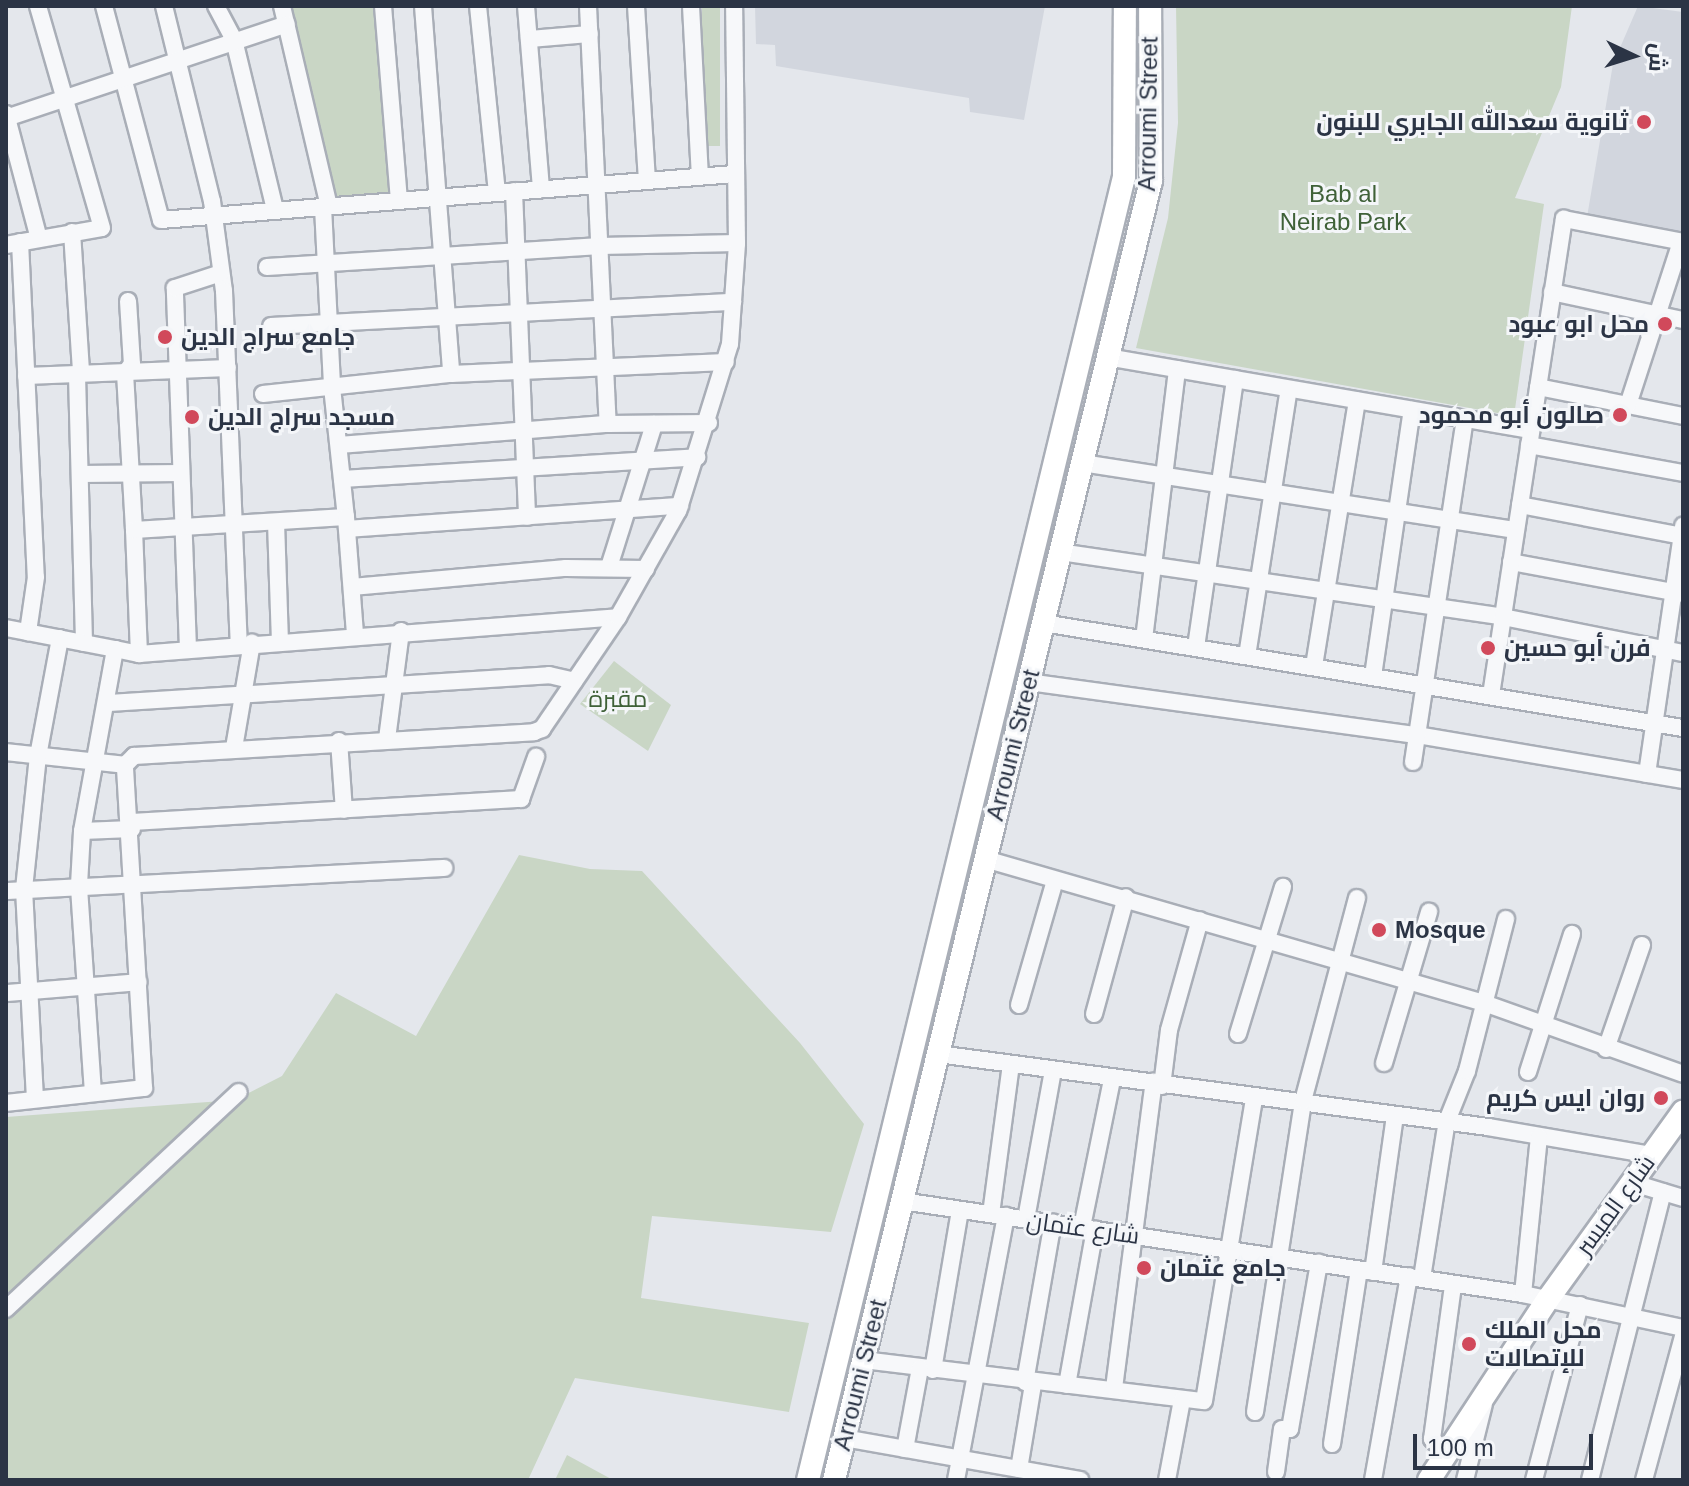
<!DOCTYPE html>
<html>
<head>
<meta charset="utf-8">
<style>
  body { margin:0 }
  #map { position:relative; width:1689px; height:1486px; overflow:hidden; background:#e4e7ec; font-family:Helvetica,Cairo,sans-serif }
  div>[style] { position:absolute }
  .built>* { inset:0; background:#d2d6de }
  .green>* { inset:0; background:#c9d6c5; transform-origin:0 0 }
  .roads { filter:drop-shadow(2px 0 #a9aeb7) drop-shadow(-2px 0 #a9aeb7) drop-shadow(0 2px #a9aeb7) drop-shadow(0 -2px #a9aeb7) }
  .minor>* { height:16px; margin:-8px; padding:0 8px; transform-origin:8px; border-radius:8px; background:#f7f8fa }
  .major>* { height:22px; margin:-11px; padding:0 11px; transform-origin:11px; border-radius:11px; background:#fff }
  .dots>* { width:22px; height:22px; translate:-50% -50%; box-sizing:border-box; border:4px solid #f4f6f9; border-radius:50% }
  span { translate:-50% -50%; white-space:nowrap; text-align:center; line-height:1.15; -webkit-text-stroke:6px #f4f6f9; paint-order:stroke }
  .street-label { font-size:24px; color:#2b3445 }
  .poi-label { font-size:24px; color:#2b3445; font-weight:700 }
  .right { translate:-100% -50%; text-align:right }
  .left { translate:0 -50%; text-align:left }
  .park-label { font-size:24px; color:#3f6138 }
  .frame { position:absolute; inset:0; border:8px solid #2b3445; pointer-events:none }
  .north { position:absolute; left:1593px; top:16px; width:80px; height:80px; -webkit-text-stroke:6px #f4f6f9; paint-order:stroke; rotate:94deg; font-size:22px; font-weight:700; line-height:32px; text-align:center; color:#2b3445 }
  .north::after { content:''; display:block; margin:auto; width:28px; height:36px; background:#2b3445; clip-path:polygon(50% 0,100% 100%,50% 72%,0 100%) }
  .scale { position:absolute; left:1413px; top:1434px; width:180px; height:36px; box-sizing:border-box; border:4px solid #2b3445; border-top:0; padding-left:10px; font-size:24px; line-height:28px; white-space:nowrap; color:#2b3445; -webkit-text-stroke:6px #f4f6f9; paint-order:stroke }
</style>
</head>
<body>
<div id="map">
  <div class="built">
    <i style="clip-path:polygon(755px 6px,1045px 6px,1024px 120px,970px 112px,969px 98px,776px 66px,775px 45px,756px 44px)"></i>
    <i style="clip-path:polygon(1638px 6px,1683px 12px,1683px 233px,1587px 217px,1613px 64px)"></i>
  </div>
  <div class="green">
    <i style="clip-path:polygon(288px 6px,376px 6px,393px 193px,334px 198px)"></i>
    <i style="left:702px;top:6px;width:18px;height:140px"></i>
    <i style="clip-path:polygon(1176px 6px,1572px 6px,1561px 87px,1515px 198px,1544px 204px,1514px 416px,1136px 348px,1168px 218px,1178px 123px)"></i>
    <i style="clip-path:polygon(614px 661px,671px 705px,648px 751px,580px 704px)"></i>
    <i style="clip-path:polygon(519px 855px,590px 869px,642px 871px,800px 1043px,864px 1124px,831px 1232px,652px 1216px,641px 1298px,809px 1323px,789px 1412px,575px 1378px,528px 1480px,6px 1480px,6px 1117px,235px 1100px,282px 1076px,336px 993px,416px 1036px)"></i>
    <i style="clip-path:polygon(567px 1455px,613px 1480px,555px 1480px)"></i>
  </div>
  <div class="roads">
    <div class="minor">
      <i style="left:104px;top:6px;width:221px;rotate:75.1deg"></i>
      <i style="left:161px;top:220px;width:575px;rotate:-4.59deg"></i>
      <i style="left:164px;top:6px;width:201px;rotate:76.2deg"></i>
      <i style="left:212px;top:201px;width:91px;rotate:82.4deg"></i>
      <i style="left:224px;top:291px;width:353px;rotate:87.6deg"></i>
      <i style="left:216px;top:6px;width:38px;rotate:62deg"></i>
      <i style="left:234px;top:40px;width:175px;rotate:76.4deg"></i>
      <i style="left:282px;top:6px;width:205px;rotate:76.8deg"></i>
      <i style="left:383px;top:6px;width:195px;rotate:85.3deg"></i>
      <i style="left:423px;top:6px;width:369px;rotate:85.6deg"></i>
      <i style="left:478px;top:6px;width:188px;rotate:84.2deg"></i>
      <i style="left:526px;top:6px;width:184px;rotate:85.3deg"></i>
      <i style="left:588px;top:6px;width:418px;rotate:87.3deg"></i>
      <i style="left:636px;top:6px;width:175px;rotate:86.4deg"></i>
      <i style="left:691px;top:6px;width:170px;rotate:87deg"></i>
      <i style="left:529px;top:39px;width:61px;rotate:-4.7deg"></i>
      <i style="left:6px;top:114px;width:129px;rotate:75.2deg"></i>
      <i style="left:6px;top:118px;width:296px;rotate:-18.5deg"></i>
      <i style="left:514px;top:191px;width:326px;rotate:87.7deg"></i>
      <i style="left:323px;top:207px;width:180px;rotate:87.1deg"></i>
      <i style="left:332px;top:387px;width:131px;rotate:83.9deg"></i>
      <i style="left:72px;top:232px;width:138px;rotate:86.3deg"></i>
      <i style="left:81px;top:370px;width:6px;rotate:129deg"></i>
      <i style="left:77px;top:375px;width:268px;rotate:88.5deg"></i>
      <i style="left:20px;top:242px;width:335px;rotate:87.3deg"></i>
      <i style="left:36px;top:577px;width:56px;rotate:98.3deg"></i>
      <i style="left:6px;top:245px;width:97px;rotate:-10deg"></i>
      <i style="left:102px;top:228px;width:231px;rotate:-106.1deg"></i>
      <i style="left:267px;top:267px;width:334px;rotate:-3.6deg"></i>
      <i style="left:600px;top:246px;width:137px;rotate:-1.3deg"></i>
      <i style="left:1552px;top:292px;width:134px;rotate:12.1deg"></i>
      <i style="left:128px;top:301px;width:63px;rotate:86.4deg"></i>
      <i style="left:132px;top:364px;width:11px;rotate:128deg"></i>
      <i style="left:125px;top:373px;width:157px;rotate:86.7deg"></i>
      <i style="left:271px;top:326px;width:463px;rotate:-3deg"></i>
      <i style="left:1107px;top:357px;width:430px;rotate:9.8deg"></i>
      <i style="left:26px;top:376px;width:202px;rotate:-2.3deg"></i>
      <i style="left:1538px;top:387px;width:148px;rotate:11.3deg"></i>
      <i style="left:263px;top:394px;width:189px;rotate:-6.1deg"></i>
      <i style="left:451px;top:374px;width:275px;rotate:-2.5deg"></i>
      <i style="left:1628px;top:405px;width:171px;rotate:-72deg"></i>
      <i style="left:339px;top:445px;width:270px;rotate:-4.5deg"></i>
      <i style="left:608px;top:424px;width:101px;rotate:-0.6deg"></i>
      <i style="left:1529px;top:445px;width:157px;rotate:10.3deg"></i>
      <i style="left:1082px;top:463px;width:439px;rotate:8.8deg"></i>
      <i style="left:80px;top:474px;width:101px;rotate:-0.6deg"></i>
      <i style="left:342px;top:479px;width:356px;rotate:-3.5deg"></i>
      <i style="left:1520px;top:505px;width:166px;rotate:10.8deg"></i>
      <i style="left:276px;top:522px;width:119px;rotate:88.1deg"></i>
      <i style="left:347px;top:529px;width:334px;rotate:-4deg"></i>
      <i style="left:1060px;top:552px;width:448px;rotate:8.3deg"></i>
      <i style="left:1503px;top:617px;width:184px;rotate:11.3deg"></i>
      <i style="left:1511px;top:562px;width:175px;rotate:10.5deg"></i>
      <i style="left:609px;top:567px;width:150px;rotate:-72.5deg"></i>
      <i style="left:352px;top:587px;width:215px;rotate:-5.1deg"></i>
      <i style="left:566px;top:568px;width:80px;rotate:0.7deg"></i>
      <i style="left:1043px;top:623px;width:649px;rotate:9.32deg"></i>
      <i style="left:6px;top:628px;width:111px;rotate:10.9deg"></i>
      <i style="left:1144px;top:639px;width:272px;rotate:-83deg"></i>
      <i style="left:1196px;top:647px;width:271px;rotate:-81.7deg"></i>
      <i style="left:188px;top:649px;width:361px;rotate:-92.1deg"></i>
      <i style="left:175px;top:288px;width:48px;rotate:-18.1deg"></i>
      <i style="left:139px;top:654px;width:124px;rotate:-92.3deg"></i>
      <i style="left:134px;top:530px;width:212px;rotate:-3.5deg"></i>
      <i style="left:346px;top:517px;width:117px;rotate:85.6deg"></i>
      <i style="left:1247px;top:656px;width:270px;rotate:-81.1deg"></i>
      <i style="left:1314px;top:666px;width:269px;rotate:-80.8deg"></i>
      <i style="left:1373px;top:676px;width:269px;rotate:-81.7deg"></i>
      <i style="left:1028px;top:682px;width:393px;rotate:7.8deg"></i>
      <i style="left:1417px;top:735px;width:270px;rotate:9.6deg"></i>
      <i style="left:1491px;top:695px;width:482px;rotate:-81.3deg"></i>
      <i style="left:1564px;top:219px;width:121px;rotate:10.9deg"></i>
      <i style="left:109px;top:703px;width:441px;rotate:-3.6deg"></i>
      <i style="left:549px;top:675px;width:26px;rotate:13deg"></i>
      <i style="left:387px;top:739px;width:109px;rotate:-82.6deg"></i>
      <i style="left:339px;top:741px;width:69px;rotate:85.9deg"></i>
      <i style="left:234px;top:748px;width:107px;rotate:-80.3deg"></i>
      <i style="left:6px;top:752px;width:120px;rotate:6.2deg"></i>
      <i style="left:1413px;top:762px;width:347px;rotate:-81.4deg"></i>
      <i style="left:1647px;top:774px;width:251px;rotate:-81.7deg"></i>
      <i style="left:132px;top:822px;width:390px;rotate:-3.4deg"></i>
      <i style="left:521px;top:799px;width:45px;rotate:-70.3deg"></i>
      <i style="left:82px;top:831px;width:50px;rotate:-2.3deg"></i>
      <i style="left:985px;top:859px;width:519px;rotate:16.1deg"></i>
      <i style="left:1484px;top:1003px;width:211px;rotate:19.6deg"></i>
      <i style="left:6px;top:891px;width:439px;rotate:-3deg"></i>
      <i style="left:6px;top:993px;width:133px;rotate:-4.7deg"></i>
      <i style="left:1019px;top:1005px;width:130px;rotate:-73.9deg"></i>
      <i style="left:1094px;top:1014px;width:121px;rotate:-74.7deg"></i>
      <i style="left:1238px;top:1034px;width:154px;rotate:-73deg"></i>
      <i style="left:1606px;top:1049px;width:110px;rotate:-70.9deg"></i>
      <i style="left:938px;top:1054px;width:555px;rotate:7.56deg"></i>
      <i style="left:1488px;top:1127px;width:165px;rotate:9.7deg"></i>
      <i style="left:1384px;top:1063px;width:158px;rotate:-73.4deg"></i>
      <i style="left:1528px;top:1072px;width:145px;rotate:-72.3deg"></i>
      <i style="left:1162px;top:1086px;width:56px;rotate:-82.9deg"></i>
      <i style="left:1169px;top:1030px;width:114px;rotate:-74.3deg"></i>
      <i style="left:93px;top:1093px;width:208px;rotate:-93.9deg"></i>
      <i style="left:79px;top:885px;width:54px;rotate:-86.8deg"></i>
      <i style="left:82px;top:831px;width:185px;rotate:-79.7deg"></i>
      <i style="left:115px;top:649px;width:25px;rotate:12deg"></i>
      <i style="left:139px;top:654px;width:480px;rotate:-4.4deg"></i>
      <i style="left:35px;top:1099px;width:210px;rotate:-93deg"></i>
      <i style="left:24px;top:889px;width:134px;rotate:-84deg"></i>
      <i style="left:38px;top:756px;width:120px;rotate:-79.4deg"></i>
      <i style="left:6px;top:1103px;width:139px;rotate:-6.2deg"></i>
      <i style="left:144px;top:1088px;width:324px;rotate:-93.4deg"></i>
      <i style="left:125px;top:765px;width:13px;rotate:-45deg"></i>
      <i style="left:134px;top:756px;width:401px;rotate:-3.4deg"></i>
      <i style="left:534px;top:732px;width:9px;rotate:-21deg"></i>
      <i style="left:542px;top:729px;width:135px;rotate:-55.8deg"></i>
      <i style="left:618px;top:617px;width:122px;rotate:-60.5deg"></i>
      <i style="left:678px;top:511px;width:175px;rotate:-72.7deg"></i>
      <i style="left:730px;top:344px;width:101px;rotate:-86deg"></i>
      <i style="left:737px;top:243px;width:237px;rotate:-90.7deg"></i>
      <i style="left:1630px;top:1182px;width:55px;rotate:16.8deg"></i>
      <i style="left:902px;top:1201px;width:628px;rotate:8.52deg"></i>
      <i style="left:1523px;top:1294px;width:164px;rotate:12deg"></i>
      <i style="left:991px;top:1214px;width:150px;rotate:-82.4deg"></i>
      <i style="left:1026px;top:1219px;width:151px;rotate:-79.7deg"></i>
      <i style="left:1082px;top:1227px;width:151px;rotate:-78.5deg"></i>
      <i style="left:1373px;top:1272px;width:158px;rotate:-82deg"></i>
      <i style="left:1422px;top:1278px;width:159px;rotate:-81deg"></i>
      <i style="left:1447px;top:1121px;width:54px;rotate:-68.2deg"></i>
      <i style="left:1467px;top:1071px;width:157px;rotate:-75.6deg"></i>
      <i style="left:1523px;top:1294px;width:158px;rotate:-84.2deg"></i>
      <i style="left:6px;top:1309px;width:318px;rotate:-43deg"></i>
      <i style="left:863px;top:1360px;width:343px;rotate:6.9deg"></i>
      <i style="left:1204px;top:1401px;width:306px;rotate:-80.6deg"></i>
      <i style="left:933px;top:1370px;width:162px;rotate:-80.4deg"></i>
      <i style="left:1025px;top:1382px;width:162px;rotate:-80.1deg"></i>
      <i style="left:1067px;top:1385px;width:158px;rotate:-79.8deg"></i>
      <i style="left:1114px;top:1388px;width:309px;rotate:-82.6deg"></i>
      <i style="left:1255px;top:1412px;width:315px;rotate:-81.2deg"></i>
      <i style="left:1303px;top:1101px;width:210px;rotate:-75.1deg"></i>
      <i style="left:844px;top:1438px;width:240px;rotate:10.1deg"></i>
      <i style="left:1332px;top:1444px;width:176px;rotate:-81.2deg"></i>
      <i style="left:905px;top:1449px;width:82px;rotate:-79.5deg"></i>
      <i style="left:1446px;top:1453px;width:20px;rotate:-135deg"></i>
      <i style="left:1432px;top:1439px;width:155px;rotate:-82.2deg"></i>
      <i style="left:1019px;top:1469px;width:86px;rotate:-80.6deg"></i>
      <i style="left:1276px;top:1472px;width:43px;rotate:-82.1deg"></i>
      <i style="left:1282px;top:1429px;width:8px"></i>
      <i style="left:1290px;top:1429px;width:169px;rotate:-80.1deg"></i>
      <i style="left:956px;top:1480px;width:269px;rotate:-79.3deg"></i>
      <i style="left:1167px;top:1480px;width:81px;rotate:-79.4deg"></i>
      <i style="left:1373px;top:1480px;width:207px;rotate:-80deg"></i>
      <i style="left:1465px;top:1480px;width:78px;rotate:-76deg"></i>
      <i style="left:1534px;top:1480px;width:181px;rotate:-75.3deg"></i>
      <i style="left:1590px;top:1480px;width:297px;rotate:-75.8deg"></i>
      <i style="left:1644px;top:1480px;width:149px;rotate:-74.8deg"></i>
    </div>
    <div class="major">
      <i style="left:808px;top:1480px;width:1341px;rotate:-76.37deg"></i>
      <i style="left:1124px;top:177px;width:171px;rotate:-89.7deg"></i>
      <i style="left:834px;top:1480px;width:1337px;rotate:-76.29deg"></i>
      <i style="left:1151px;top:181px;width:175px;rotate:-90.3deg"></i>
      <i style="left:1429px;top:1480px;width:217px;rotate:-56.7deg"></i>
      <i style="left:1548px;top:1299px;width:231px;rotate:-54.2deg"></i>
    </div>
  </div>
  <div class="dots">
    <i style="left:1644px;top:122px;background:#d1495b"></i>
    <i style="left:1665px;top:324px;background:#d1495b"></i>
    <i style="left:165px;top:337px;background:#d1495b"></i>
    <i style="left:1620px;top:415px;background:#d1495b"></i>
    <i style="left:192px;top:417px;background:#d1495b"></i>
    <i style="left:1488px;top:648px;background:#d1495b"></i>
    <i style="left:1379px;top:930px;background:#d1495b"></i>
    <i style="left:1661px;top:1098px;background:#d1495b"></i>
    <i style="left:1144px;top:1268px;background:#d1495b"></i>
    <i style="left:1469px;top:1344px;background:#d1495b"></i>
  </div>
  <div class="street-label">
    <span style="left:1148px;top:114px;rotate:-89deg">Arroumi Street</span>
    <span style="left:1013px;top:745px;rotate:-76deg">Arroumi Street</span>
    <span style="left:1615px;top:1205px;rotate:-54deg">شارع الميسر</span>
    <span style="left:1083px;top:1228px;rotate:8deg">شارع عثمان</span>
    <span style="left:860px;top:1375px;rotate:-76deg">Arroumi Street</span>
  </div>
  <div class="poi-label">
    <span class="right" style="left:1628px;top:122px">ثانوية سعدالله الجابري للبنون</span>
    <span class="right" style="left:1649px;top:324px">محل ابو عبود</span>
    <span class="left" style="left:181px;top:337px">جامع سراج الدين</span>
    <span class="right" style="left:1604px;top:415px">صالون أبو محمود</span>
    <span class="left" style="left:208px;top:417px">مسجد سراج الدين</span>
    <span class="left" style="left:1504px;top:648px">فرن أبو حسين</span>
    <span class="left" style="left:1395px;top:930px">Mosque</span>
    <span class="right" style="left:1645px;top:1098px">روان ايس كريم</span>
    <span class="left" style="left:1160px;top:1268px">جامع عثمان</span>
    <span class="left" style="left:1485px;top:1344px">محل الملك<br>للإتصالات</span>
  </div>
  <div class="park-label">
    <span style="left:1343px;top:208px">Bab al<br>Neirab Park</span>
    <span style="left:618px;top:699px">مقبرة</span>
  </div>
  <div class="frame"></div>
  <div class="north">ش</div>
  <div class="scale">100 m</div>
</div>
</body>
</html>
